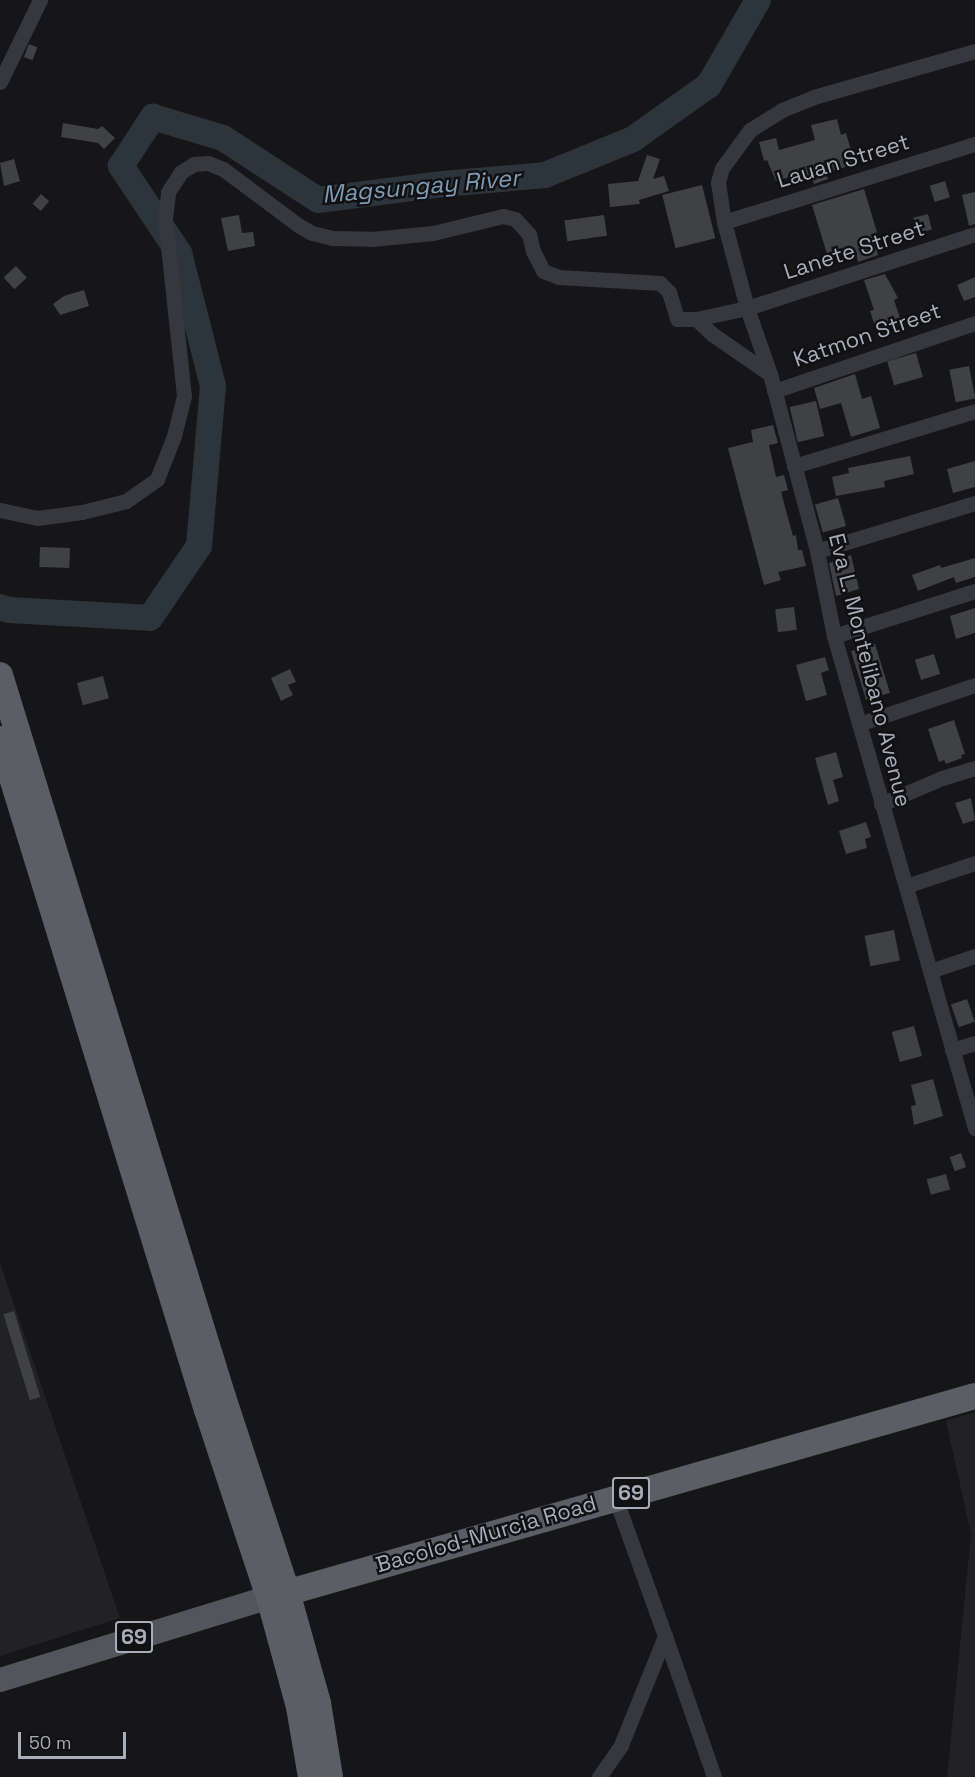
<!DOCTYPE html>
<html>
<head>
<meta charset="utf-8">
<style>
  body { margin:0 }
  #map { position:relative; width:975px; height:1777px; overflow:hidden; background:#161618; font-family:"Space Grotesk",sans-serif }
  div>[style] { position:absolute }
  .built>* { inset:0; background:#222225 }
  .river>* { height:26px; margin:-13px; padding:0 13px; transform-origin:13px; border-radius:13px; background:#2c353c }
  .building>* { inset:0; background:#404145; transform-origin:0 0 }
  .minor>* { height:15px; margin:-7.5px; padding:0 7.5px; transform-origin:7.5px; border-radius:7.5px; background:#37383d }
  .primary>* { height:24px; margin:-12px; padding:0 12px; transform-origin:12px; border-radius:12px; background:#53555c }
  .trunk>* { height:26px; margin:-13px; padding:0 13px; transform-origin:13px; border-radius:13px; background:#5b5e65 }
  span { translate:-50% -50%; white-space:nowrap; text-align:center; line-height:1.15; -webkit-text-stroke:5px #111113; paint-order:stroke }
  .shield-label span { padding:2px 4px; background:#111113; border:2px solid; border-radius:4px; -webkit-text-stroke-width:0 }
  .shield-label { font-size:21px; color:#a8adb8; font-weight:700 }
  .street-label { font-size:22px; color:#a8adb8 }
  .water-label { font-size:24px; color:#7f9bb3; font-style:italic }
  .scale { position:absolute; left:18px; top:1732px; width:108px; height:27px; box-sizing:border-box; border:3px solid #a8adb8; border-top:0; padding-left:8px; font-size:18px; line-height:21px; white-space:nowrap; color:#a8adb8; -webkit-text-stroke:4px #111113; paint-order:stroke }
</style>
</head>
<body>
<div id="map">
  <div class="built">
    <i style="clip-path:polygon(0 1263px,120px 1618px,0 1656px)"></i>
    <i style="clip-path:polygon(975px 1412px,975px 1777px,947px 1777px,971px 1534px,946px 1421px)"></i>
  </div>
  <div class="river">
    <i style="left:0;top:607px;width:9px;rotate:18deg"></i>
    <i style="left:9px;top:610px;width:141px;rotate:3.2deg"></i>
    <i style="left:150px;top:618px;width:87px;rotate:-55.8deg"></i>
    <i style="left:199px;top:546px;width:161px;rotate:-85deg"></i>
    <i style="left:213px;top:386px;width:137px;rotate:-104.3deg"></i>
    <i style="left:179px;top:253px;width:105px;rotate:-123.7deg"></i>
    <i style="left:121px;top:166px;width:59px;rotate:-56.9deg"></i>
    <i style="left:153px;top:117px;width:73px;rotate:16.7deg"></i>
    <i style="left:223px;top:138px;width:113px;rotate:33.1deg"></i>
    <i style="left:318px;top:200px;width:126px;rotate:-7.3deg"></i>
    <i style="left:443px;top:184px;width:102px;rotate:-5deg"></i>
    <i style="left:545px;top:175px;width:95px;rotate:-22.2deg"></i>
    <i style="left:633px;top:139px;width:93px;rotate:-35.4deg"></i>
    <i style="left:709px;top:85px;width:98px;rotate:-60deg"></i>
  </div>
  <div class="building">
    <i style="left:29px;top:44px;width:9px;height:14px;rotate:21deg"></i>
    <i style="clip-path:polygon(837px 119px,841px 135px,846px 133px,855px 164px,826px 173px,828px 179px,814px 184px,812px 179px,803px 182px,801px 174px,776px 181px,767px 160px,764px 161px,759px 142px,776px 138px,779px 150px,815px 140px,811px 125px)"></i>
    <i style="clip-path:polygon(63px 123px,98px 129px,102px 126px,115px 138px,104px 149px,98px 143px,61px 137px)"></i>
    <i style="clip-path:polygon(647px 155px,660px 159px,653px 179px,664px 176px,669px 191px,639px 200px,640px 204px,610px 207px,608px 184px,638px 181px)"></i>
    <i style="clip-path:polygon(14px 159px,20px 181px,4px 186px,0 163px)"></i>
    <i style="left:945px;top:181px;width:17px;height:16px;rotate:73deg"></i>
    <i style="left:702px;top:185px;width:55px;height:41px;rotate:76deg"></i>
    <i style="clip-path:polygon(864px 189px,882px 249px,877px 251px,878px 255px,858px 262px,855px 250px,828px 257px,812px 205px)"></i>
    <i style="clip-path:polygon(975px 192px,975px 224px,969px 226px,962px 195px)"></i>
    <i style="left:41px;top:194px;width:11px;height:13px;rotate:41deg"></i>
    <i style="left:928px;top:214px;width:16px;height:15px;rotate:76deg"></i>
    <i style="clip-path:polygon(239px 215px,242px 233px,253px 232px,255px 246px,228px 251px,221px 218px)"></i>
    <i style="left:604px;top:215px;width:21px;height:40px;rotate:82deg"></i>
    <i style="left:16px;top:266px;width:16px;height:17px;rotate:47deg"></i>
    <i style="clip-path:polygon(885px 274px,898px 298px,894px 300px,902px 324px,877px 332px,870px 311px,874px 310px,864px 280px)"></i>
    <i style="clip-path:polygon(975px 277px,975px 297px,964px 301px,957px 285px)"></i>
    <i style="clip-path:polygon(84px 290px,89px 306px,60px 315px,53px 304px,64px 296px)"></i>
    <i style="left:916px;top:353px;width:25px;height:30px;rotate:74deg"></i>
    <i style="left:969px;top:366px;width:33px;height:20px;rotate:79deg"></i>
    <i style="clip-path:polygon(855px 374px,862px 399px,871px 396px,880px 428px,851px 437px,841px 403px,820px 409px,814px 388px)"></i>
    <i style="left:816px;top:401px;width:36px;height:27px;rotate:77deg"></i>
    <i style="clip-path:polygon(773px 425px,778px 443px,769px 445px,776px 477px,784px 475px,788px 490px,781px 492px,793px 536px,796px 535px,798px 550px,802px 550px,806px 566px,778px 572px,781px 580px,764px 585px,728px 448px,753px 442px,751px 430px)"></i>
    <i style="clip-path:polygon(910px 456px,914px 474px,884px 481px,885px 487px,836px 496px,832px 477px,849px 473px,848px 468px)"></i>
    <i style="clip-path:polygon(975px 461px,975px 487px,953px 493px,947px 469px)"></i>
    <i style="left:838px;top:498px;width:29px;height:24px;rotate:74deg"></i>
    <i style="left:40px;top:547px;width:30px;height:20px;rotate:2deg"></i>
    <i style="clip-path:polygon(851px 555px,859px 589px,836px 596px,829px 563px)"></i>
    <i style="clip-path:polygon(975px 558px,975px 577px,956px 583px,954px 577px,918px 591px,912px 575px,940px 565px,941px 568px)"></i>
    <i style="left:794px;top:607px;width:23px;height:19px;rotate:83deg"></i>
    <i style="clip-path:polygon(975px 608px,975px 633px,956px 639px,950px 616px)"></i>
    <i style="left:875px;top:644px;width:51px;height:25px;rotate:73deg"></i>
    <i style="left:934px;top:654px;width:21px;height:20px;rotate:73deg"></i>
    <i style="clip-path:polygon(825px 657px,829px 670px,821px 673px,827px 695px,806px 701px,796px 665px)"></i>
    <i style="clip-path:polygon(290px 669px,296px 682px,288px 685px,293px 695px,281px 701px,271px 678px)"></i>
    <i style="left:103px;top:676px;width:23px;height:27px;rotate:75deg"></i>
    <i style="clip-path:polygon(954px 720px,965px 754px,961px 755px,962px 758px,946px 764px,944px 760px,939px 762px,928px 729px)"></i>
    <i style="clip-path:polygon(836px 752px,843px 777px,833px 780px,839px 801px,828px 805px,815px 758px)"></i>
    <i style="clip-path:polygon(971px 798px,975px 820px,963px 824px,955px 803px)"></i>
    <i style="clip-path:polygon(866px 822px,871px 837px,865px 839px,867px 848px,846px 854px,839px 831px)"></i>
    <i style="left:894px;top:930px;width:31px;height:30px;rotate:79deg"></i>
    <i style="left:967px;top:999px;width:24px;height:17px;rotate:71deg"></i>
    <i style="left:914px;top:1026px;width:31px;height:23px;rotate:75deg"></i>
    <i style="clip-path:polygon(933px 1079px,943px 1116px,914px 1125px,911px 1106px,916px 1105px,911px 1085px)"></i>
    <i style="left:961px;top:1153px;width:15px;height:12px;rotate:70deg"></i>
    <i style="left:946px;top:1174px;width:16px;height:20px;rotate:75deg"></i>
    <i style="left:14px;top:1311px;width:90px;height:11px;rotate:73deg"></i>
  </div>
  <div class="minor">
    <i style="left:975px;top:51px;width:167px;rotate:164.1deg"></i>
    <i style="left:814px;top:97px;width:35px;rotate:158deg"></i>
    <i style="left:782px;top:110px;width:38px;rotate:148deg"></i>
    <i style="left:750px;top:130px;width:47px;rotate:126.4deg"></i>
    <i style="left:722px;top:168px;width:15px;rotate:106deg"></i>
    <i style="left:718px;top:182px;width:40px;rotate:81.5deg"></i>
    <i style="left:724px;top:222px;width:89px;rotate:75deg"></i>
    <i style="left:747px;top:308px;width:70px;rotate:70.8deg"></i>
    <i style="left:770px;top:374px;width:183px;rotate:75.1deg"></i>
    <i style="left:817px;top:551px;width:87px;rotate:78.7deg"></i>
    <i style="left:834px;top:636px;width:512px;rotate:74.01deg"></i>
    <i style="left:0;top:82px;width:91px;rotate:-64deg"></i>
    <i style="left:724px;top:222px;width:263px;rotate:-17.3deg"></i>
    <i style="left:696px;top:319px;width:52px;rotate:-12.2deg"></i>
    <i style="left:747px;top:308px;width:240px;rotate:-18deg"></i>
    <i style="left:774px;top:391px;width:212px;rotate:-18.7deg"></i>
    <i style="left:794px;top:466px;width:189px;rotate:-16.9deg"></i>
    <i style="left:0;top:510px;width:38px;rotate:12deg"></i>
    <i style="left:37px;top:518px;width:45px;rotate:-7.6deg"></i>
    <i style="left:82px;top:512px;width:45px;rotate:-14deg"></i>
    <i style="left:126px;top:501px;width:38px;rotate:-35deg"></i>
    <i style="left:157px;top:479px;width:46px;rotate:-68.4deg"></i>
    <i style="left:174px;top:436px;width:41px;rotate:-76deg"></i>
    <i style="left:184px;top:396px;width:179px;rotate:-96.1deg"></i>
    <i style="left:165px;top:218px;width:26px;rotate:-83deg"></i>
    <i style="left:168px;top:192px;width:24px;rotate:-57deg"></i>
    <i style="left:181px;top:172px;width:15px;rotate:-32deg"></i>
    <i style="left:194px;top:164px;width:14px;rotate:-4deg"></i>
    <i style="left:208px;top:163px;width:16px;rotate:22deg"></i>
    <i style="left:223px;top:169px;width:94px;rotate:36.7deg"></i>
    <i style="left:298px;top:225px;width:16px;rotate:30deg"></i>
    <i style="left:312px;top:233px;width:21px;rotate:14deg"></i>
    <i style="left:332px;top:238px;width:39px;rotate:1deg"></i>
    <i style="left:371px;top:239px;width:62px;rotate:-5.5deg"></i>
    <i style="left:433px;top:233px;width:72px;rotate:-13.7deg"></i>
    <i style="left:503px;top:216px;width:12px;rotate:14deg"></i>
    <i style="left:515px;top:219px;width:21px;rotate:47deg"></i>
    <i style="left:529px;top:234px;width:17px;rotate:77deg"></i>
    <i style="left:533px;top:251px;width:22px;rotate:63deg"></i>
    <i style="left:543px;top:271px;width:17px;rotate:21deg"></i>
    <i style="left:559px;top:277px;width:101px;rotate:3.4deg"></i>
    <i style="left:660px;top:283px;width:13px;rotate:45deg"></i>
    <i style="left:669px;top:292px;width:28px;rotate:73deg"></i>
    <i style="left:677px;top:319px;width:19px"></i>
    <i style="left:696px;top:319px;width:22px;rotate:43deg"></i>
    <i style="left:712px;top:334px;width:70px;rotate:34.6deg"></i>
    <i style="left:817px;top:551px;width:165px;rotate:-16.9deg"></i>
    <i style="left:834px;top:636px;width:148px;rotate:-17.7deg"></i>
    <i style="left:859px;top:724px;width:122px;rotate:-18.6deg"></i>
    <i style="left:881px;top:804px;width:66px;rotate:-23.1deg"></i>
    <i style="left:942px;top:778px;width:34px;rotate:-17deg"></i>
    <i style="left:906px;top:886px;width:73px;rotate:-18.4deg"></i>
    <i style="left:930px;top:971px;width:47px;rotate:-18.4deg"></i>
    <i style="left:952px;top:1050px;width:24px;rotate:-17deg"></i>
    <i style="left:665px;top:1636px;width:149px;rotate:70.8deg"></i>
    <i style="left:599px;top:1777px;width:39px;rotate:-55deg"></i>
    <i style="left:621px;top:1745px;width:118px;rotate:-68deg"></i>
    <i style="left:665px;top:1636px;width:148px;rotate:-109.8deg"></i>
  </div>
  <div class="primary">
    <i style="left:0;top:1680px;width:282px;rotate:-17.1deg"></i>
  </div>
  <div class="trunk">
    <i style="left:0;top:675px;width:756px;rotate:72.84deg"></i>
    <i style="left:223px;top:1397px;width:205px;rotate:71.8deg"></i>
    <i style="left:287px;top:1592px;width:115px;rotate:74.4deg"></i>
    <i style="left:318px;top:1703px;width:75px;rotate:80.8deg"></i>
    <i style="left:0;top:739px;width:702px;rotate:72.86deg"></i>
    <i style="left:207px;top:1410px;width:197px;rotate:71.7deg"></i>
    <i style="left:269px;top:1597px;width:114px;rotate:74.7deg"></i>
    <i style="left:299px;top:1707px;width:71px;rotate:80.3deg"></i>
    <i style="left:272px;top:1597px;width:731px;rotate:-15.96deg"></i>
  </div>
  <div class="shield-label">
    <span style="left:631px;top:1493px">69</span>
    <span style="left:134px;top:1637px">69</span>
  </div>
  <div class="street-label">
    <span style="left:843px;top:161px;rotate:-17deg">Lauan Street</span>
    <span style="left:854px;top:250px;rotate:-18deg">Lanete Street</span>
    <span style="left:867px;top:335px;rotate:-19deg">Katmon Street</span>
    <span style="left:870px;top:670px;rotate:76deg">Eva L. Montelibano Avenue</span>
    <span style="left:486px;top:1534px;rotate:-16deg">Bacolod-Murcia Road</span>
  </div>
  <div class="water-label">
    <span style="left:421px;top:186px;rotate:-5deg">Magsungay River</span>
  </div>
  <div class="scale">50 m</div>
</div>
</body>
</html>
